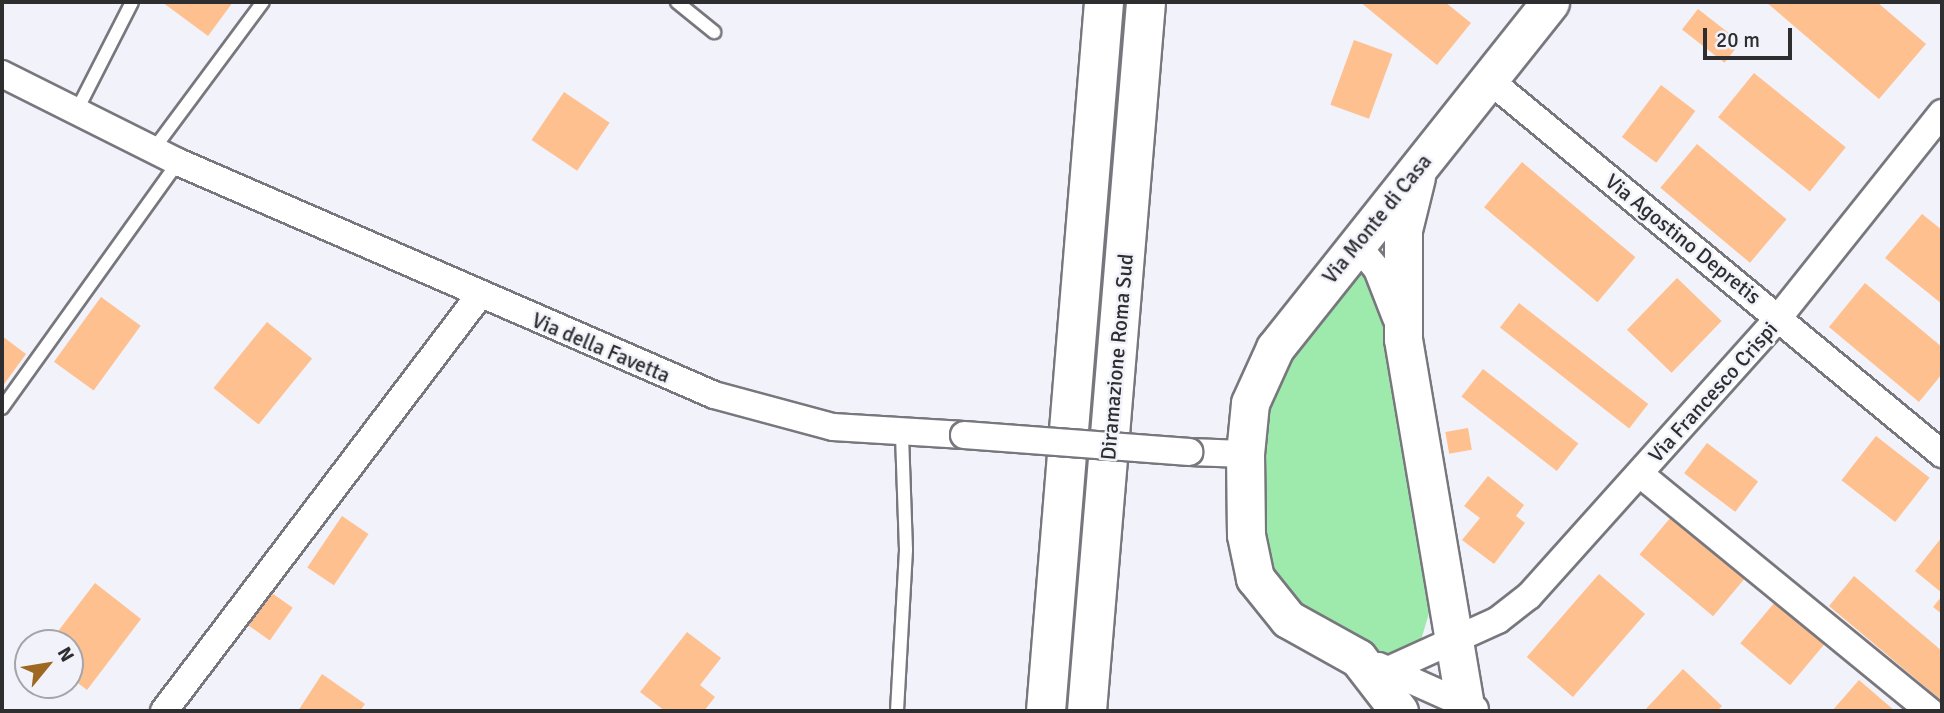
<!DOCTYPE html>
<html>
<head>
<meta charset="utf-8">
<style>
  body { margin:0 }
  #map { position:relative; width:1944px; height:713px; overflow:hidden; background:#f2f2fa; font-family:Signika,sans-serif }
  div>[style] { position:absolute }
  .green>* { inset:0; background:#9eeaad }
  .building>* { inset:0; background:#ffc08f; transform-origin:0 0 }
  .roads { filter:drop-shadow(2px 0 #77777d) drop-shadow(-2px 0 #77777d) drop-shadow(0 2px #77777d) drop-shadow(0 -2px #77777d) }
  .lane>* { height:12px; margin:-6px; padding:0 6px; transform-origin:6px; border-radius:6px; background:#fff }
  .street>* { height:26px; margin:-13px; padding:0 13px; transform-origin:13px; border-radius:13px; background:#fff }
  .secondary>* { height:37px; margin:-18.5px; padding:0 18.5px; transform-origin:18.5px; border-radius:18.5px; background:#fff }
  .highway>* { height:38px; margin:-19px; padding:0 19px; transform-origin:19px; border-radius:19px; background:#fff }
  .bridges { filter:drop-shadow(2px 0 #77777d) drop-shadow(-2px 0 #77777d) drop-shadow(0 2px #77777d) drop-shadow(0 -2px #77777d) }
  .street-bridge>* { height:26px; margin:-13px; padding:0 13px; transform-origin:13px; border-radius:13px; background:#fff }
  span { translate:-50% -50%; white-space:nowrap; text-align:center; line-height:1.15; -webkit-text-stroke:5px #f2f2fa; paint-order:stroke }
  .street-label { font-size:21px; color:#2e2e31 }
  .frame { position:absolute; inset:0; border:4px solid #2e2e31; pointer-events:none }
  .north { position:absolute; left:14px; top:629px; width:70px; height:70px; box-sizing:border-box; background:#f2f2fa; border:2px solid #a4a4aa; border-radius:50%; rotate:60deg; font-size:19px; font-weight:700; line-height:28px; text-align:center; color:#2e2e31 }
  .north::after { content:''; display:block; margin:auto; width:24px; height:32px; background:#9e6822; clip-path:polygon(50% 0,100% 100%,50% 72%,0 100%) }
  .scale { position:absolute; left:1703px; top:28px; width:89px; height:32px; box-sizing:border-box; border:4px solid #2e2e31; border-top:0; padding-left:9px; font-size:21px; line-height:24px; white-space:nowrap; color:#2e2e31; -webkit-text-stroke:5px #f2f2fa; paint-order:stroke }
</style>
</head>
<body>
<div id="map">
  <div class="green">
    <i style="clip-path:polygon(1359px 261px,1379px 300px,1388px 336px,1430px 610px,1421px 640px,1392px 661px,1290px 607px,1263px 550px,1259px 442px,1275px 375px)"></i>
  </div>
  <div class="building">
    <i style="clip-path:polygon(162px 2px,233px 2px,208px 36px)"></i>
    <i style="clip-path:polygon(1360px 2px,1445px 2px,1471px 23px,1437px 65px)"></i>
    <i style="clip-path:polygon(1766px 2px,1877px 2px,1926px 44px,1879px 99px)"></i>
    <i style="left:1698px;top:9px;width:54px;height:26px;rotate:38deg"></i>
    <i style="left:1354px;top:40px;width:41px;height:69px;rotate:20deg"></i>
    <i style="left:1754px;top:73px;width:118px;height:57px;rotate:39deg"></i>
    <i style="left:1661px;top:85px;width:43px;height:65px;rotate:37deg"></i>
    <i style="left:564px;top:92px;width:55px;height:58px;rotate:34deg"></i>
    <i style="left:1697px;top:144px;width:117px;height:57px;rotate:40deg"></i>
    <i style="left:1522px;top:162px;width:148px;height:59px;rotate:40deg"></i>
    <i style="clip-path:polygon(1922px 214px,1942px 230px,1942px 304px,1885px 258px)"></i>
    <i style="left:1677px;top:278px;width:62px;height:72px;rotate:44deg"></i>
    <i style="clip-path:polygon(1865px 283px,1942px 347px,1942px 374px,1919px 402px,1829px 327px)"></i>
    <i style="left:101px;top:297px;width:49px;height:80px;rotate:36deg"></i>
    <i style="left:1519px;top:303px;width:164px;height:31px;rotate:38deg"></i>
    <i style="left:267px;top:322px;width:58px;height:85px;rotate:39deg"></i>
    <i style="clip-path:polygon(2px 336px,26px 354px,2px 387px)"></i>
    <i style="left:1483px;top:369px;width:121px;height:35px;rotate:38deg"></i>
    <i style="left:1468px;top:428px;width:22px;height:23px;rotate:80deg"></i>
    <i style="left:1876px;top:436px;width:68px;height:56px;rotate:38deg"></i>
    <i style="left:1707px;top:443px;width:64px;height:38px;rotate:37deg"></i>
    <i style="clip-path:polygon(1488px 476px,1524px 505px,1516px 516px,1525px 523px,1494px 564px,1462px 540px,1480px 518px,1464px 506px)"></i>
    <i style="left:342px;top:516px;width:32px;height:62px;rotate:34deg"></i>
    <i style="left:1671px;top:517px;width:96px;height:49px;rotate:40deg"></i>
    <i style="clip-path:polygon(1942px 537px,1942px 593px,1915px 571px)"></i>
    <i style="left:1599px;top:574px;width:61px;height:110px;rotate:41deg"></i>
    <i style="clip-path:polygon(1854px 576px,1942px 651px,1942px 701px,1829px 606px)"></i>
    <i style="clip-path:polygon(95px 583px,141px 619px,87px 690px,70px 677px,70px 643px,49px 643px)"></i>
    <i style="left:269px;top:591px;width:29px;height:40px;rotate:35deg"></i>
    <i style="clip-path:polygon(1942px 596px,1942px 614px,1933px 607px)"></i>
    <i style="left:1775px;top:602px;width:65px;height:54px;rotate:40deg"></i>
    <i style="clip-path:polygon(687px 632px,721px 658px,700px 685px,715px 697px,704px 711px,665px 711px,640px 692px)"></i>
    <i style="clip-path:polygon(1683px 669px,1722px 706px,1717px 711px,1644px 711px)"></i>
    <i style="clip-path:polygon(322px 674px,365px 704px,360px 711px,298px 711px)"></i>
    <i style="clip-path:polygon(1859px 680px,1895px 711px,1832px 711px)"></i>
  </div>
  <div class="roads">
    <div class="lane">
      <i style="left:677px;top:2px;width:48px;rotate:39deg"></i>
      <i style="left:76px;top:112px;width:123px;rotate:-63deg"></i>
      <i style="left:153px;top:150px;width:184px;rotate:-53.4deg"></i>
      <i style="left:2px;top:408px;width:302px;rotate:-54.4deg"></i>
      <i style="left:897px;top:711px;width:161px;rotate:-86.8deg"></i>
      <i style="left:906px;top:550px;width:116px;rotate:-92deg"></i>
    </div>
    <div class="street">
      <i style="left:2px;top:74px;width:197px;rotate:26.6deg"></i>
      <i style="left:178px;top:162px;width:584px;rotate:23.49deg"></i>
      <i style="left:714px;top:395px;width:123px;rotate:15.1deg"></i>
      <i style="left:833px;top:427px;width:131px;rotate:3.5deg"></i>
      <i style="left:1488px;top:79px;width:589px;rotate:39.56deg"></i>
      <i style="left:1356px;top:244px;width:33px;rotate:50deg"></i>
      <i style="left:1377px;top:269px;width:53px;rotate:68.8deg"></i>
      <i style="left:1189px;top:452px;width:56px;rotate:2deg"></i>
      <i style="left:1640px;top:474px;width:375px;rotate:39.3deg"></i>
      <i style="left:1379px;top:666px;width:105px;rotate:24.1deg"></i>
      <i style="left:1388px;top:670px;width:121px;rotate:-24.4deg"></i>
      <i style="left:1498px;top:620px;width:39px;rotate:-38deg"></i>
      <i style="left:1529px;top:596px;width:375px;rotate:-48.1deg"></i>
      <i style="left:1779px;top:317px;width:261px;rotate:-51.4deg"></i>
      <i style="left:164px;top:711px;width:521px;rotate:-52.8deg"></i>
    </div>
    <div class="secondary">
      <i style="left:1416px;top:177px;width:55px;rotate:103.8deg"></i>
      <i style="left:1403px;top:230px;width:109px;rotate:90deg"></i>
      <i style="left:1403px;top:339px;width:377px;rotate:80.4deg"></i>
      <i style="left:1399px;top:711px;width:67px;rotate:-127.7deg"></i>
      <i style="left:1358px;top:658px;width:80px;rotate:-150.9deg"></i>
      <i style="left:1288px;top:619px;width:53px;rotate:-128.8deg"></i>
      <i style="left:1255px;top:578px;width:44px;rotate:-101.8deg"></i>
      <i style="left:1246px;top:535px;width:81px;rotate:-90.7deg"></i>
      <i style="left:1245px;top:454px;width:51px;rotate:-84.4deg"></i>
      <i style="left:1250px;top:403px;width:60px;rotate:-65.6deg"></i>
      <i style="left:1275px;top:348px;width:442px;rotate:-51.5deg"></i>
    </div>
    <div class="highway">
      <i style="left:1046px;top:711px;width:711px;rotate:-85.32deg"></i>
      <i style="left:1087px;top:711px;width:711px;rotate:-85.24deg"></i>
    </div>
  </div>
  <div class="bridges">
    <div class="street-bridge">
      <i style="left:964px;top:435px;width:226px;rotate:4.3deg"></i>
    </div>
  </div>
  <div class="street-label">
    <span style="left:1377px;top:219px;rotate:-51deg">Via Monte di Casa</span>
    <span style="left:1683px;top:239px;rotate:39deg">Via Agostino Depretis</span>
    <span style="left:601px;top:348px;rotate:23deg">Via della Favetta</span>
    <span style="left:1117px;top:357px;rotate:-85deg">Diramazione Roma Sud</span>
    <span style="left:1713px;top:392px;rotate:-48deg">Via Francesco Crispi</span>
  </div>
  <div class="frame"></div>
  <div class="north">N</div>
  <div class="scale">20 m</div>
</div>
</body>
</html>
